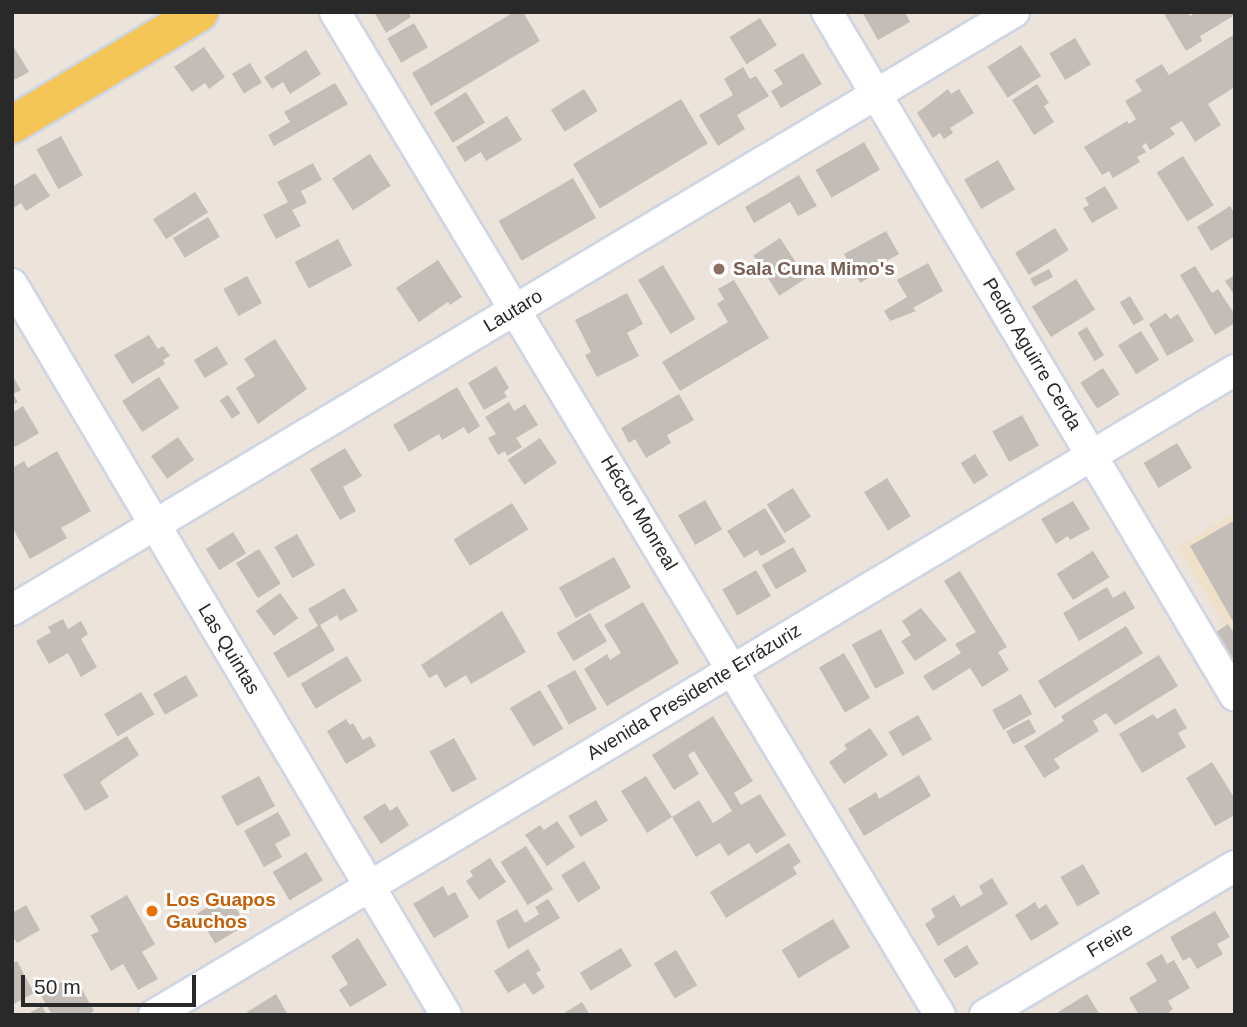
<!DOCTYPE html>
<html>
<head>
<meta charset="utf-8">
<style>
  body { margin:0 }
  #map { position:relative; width:1247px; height:1027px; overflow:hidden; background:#ece3da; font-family:Helvetica,sans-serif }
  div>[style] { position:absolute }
  .education>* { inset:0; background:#eee0c9 }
  .building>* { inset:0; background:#c4bdb7; transform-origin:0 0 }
  .roads { filter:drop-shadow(2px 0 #d0d5e3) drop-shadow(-2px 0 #d0d5e3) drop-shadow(0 2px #d0d5e3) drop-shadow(0 -2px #d0d5e3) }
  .minor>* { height:30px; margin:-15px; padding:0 15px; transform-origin:15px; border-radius:15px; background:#fff }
  .major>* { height:37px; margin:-18.5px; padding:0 18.5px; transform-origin:18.5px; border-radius:18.5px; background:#f4c557 }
  .dots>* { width:19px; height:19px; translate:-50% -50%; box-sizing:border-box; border:4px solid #fff; border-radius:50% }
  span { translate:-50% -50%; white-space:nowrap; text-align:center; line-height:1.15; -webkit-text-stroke:6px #fff; paint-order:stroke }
  .education-label { font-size:19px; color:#785e54; font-weight:700 }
  .left { translate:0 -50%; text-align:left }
  .street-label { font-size:19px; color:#292929 }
  .food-label { font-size:19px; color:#c56008; font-weight:700 }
  .frame { position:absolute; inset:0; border:14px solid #292929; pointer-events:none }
  .scale { position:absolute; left:21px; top:975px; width:175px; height:32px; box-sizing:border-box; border:4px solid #292929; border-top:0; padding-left:9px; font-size:21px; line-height:24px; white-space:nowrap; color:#292929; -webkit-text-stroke:5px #fff; paint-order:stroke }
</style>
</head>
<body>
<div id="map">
  <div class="education">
    <i style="clip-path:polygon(1235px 512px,1235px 641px,1178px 547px)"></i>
  </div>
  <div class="building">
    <i style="clip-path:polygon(374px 12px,408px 12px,411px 17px,386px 33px)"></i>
    <i style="clip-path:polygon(514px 12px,523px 12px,540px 41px,431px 106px,412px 73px)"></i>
    <i style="clip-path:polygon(862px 12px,905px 12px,910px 22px,878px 40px)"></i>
    <i style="clip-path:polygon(1163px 12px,1187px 12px,1190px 16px,1197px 12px,1234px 12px,1235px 15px,1200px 36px,1202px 41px,1186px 51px)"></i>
    <i style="left:760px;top:18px;width:32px;height:36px;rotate:58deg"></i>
    <i style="left:414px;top:23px;width:28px;height:31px;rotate:60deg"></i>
    <i style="clip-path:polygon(1235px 34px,1235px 87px,1208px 104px,1221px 125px,1195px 142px,1182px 121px,1170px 128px,1175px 134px,1150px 150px,1146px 143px,1142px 146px,1146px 152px,1137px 157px,1140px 162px,1113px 178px,1109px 171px,1102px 175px,1084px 147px,1127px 121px,1129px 124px,1136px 119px,1125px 101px,1142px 91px,1135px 80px,1162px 64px,1169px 75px)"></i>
    <i style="left:1075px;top:38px;width:31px;height:30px;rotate:59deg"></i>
    <i style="clip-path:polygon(12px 44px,29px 72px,12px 81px)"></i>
    <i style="left:1021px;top:45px;width:37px;height:40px;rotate:57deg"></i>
    <i style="clip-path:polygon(204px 47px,225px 77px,209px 89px,205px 83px,192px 92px,174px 67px)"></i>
    <i style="clip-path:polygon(306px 50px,321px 74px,290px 94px,283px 82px,272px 89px,264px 77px)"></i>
    <i style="clip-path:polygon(803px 53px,822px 84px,781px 108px,771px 91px,783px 84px,774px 70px)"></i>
    <i style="left:250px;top:63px;width:23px;height:21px;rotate:59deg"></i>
    <i style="clip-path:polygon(743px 67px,750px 79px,756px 76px,769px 96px,737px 115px,745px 129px,718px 146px,699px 115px,733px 95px,724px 79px)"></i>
    <i style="clip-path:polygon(335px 83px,348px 104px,274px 146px,268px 135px,290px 122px,284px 112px)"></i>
    <i style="clip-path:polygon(1037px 84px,1049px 103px,1044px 106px,1054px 122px,1034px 135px,1012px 100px)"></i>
    <i style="left:584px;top:89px;width:26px;height:39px;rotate:58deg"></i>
    <i style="clip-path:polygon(948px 89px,951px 94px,959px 89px,974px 113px,950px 128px,953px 133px,944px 139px,940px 133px,933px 138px,917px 113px)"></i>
    <i style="left:466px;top:92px;width:36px;height:38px;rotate:58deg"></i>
    <i style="left:681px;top:99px;width:52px;height:126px;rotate:59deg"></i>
    <i style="clip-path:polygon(507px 116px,522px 140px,486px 161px,481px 152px,465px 162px,456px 147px)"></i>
    <i style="left:61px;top:136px;width:45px;height:28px;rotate:61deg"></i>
    <i style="left:864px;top:142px;width:32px;height:56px;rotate:60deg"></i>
    <i style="left:370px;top:154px;width:38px;height:45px;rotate:57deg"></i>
    <i style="left:1183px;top:156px;width:58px;height:31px;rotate:58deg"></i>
    <i style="left:998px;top:160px;width:34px;height:39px;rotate:60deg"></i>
    <i style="clip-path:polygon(313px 163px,322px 180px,301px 191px,307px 203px,292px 210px,301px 226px,276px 239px,263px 215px,288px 202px,277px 182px)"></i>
    <i style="clip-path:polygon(35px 173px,50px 196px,26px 211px,21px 203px,12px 209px,12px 187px)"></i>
    <i style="clip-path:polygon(799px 175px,817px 206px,798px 216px,790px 202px,754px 223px,745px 207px)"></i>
    <i style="left:573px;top:178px;width:46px;height:86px;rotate:60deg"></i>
    <i style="clip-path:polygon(1105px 186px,1118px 208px,1092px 223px,1083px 208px,1089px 205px,1085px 198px)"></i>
    <i style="left:195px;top:192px;width:24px;height:50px;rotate:57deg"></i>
    <i style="clip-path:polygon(1230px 206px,1235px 214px,1235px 236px,1211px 251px,1197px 227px)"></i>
    <i style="left:208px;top:217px;width:23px;height:41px;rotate:59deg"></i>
    <i style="left:1055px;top:228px;width:26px;height:47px;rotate:58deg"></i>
    <i style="clip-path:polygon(886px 231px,899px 254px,883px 263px,886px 268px,860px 283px,844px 254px)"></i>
    <i style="left:780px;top:238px;width:48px;height:32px;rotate:57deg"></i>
    <i style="left:338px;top:239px;width:30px;height:49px;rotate:62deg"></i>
    <i style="clip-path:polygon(438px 260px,462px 297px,450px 305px,448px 302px,419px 322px,396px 288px)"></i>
    <i style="clip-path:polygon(928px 263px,943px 291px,913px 308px,916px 311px,890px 321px,884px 311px,907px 297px,897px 280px)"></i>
    <i style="left:663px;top:265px;width:63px;height:29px;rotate:59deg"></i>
    <i style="clip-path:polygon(1195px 266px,1212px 293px,1218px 289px,1235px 315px,1235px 323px,1215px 335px,1180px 275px)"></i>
    <i style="left:1049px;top:269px;width:9px;height:21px;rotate:63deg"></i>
    <i style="clip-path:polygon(1235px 275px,1235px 296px,1225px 281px)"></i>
    <i style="left:247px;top:276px;width:31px;height:27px;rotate:61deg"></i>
    <i style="left:1076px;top:279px;width:36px;height:52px;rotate:58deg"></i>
    <i style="clip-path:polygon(734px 280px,769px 338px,680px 391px,662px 362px,728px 322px,717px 304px,724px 299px,718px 289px)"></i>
    <i style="clip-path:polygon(627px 293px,643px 324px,627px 333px,639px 356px,597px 377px,585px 355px,591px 352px,575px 320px)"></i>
    <i style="left:1130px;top:296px;width:27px;height:12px;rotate:59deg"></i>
    <i style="clip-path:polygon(1166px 313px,1170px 319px,1178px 314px,1194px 341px,1167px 356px,1149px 324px)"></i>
    <i style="left:1087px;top:327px;width:33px;height:11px;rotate:59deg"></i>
    <i style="left:1141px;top:331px;width:34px;height:27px;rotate:58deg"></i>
    <i style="clip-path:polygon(149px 335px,158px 349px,163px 346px,170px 356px,163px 360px,165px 364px,132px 384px,114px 355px)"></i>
    <i style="clip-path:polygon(275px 339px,307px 389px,258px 424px,236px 388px,255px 376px,244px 359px)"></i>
    <i style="left:217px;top:346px;width:21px;height:27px;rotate:59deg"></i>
    <i style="clip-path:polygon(496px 366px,509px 388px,504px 392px,507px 397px,484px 410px,468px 383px)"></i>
    <i style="left:1103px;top:368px;width:31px;height:27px;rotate:57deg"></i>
    <i style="clip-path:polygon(12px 375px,21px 390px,13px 394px,18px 402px,12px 405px)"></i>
    <i style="left:159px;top:377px;width:37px;height:44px;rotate:57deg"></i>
    <i style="clip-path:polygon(457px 387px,480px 426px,468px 434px,464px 427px,442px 440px,439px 434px,409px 452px,393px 425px)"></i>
    <i style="clip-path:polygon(679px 394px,694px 420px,667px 435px,671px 443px,646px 458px,635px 439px,629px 443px,621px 428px)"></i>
    <i style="left:228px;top:395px;width:22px;height:10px;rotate:56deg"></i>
    <i style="clip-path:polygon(509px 402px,514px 411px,525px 404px,538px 425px,516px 438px,522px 447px,507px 456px,505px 451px,498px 455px,488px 438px,496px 434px,485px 417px)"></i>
    <i style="clip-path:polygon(23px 406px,39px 433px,15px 447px,12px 441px,12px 413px)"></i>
    <i style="left:1022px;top:415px;width:35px;height:34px;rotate:61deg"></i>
    <i style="left:178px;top:437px;width:28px;height:33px;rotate:55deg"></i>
    <i style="left:540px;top:438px;width:30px;height:39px;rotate:56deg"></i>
    <i style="left:1177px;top:443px;width:29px;height:39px;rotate:59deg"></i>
    <i style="clip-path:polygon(345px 448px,362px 476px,343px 487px,356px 511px,340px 520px,310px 469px)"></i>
    <i style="clip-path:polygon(57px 451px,91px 511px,61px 528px,67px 538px,30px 559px,12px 527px,12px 468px,24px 461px,28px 468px)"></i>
    <i style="left:975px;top:454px;width:25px;height:17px;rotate:58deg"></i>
    <i style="left:887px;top:478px;width:45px;height:27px;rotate:58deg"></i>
    <i style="left:793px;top:488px;width:34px;height:31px;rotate:58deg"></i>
    <i style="left:705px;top:500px;width:34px;height:31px;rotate:60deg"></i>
    <i style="clip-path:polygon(1073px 501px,1090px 529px,1070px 540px,1068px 536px,1056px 544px,1041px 519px)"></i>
    <i style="left:512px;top:503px;width:31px;height:69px;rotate:58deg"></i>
    <i style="clip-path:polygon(765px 508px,786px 542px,761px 556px,757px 550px,744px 558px,727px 531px)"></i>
    <i style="clip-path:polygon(1235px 520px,1235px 625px,1190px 546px)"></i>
    <i style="left:233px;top:532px;width:25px;height:32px;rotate:58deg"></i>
    <i style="left:297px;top:534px;width:36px;height:26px;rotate:60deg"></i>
    <i style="left:793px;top:547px;width:28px;height:36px;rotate:60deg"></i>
    <i style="left:259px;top:549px;width:41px;height:27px;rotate:58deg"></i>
    <i style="left:1093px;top:551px;width:31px;height:43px;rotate:58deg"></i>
    <i style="left:614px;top:557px;width:35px;height:63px;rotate:61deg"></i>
    <i style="left:756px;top:570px;width:30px;height:39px;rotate:60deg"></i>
    <i style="clip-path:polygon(960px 571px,1007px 647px,998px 652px,1009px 670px,982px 687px,970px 668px,933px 691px,923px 676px,961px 653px,955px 644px,976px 632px,944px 581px)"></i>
    <i style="clip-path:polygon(1107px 587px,1113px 598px,1125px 591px,1135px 608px,1079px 641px,1063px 613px)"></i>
    <i style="clip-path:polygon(344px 588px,358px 611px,340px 621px,337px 615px,320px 625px,335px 650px,288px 678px,273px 653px,318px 626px,308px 609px)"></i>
    <i style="left:280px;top:593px;width:31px;height:30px;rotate:54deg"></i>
    <i style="clip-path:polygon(643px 602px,679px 663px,607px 706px,584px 669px,607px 654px,610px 660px,621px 653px,604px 625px)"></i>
    <i style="clip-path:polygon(921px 608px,947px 640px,915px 661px,901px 641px,911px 635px,902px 621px)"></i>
    <i style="clip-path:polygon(502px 611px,526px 652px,471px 684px,466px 675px,445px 688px,437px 674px,429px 678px,421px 665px)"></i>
    <i style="left:590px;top:613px;width:33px;height:39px;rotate:59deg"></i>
    <i style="clip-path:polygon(63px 619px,68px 629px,81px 621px,88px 634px,81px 639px,97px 667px,81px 677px,68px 653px,49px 664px,36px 641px,51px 632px,48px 627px)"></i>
    <i style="clip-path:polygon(1228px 624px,1235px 635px,1235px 656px,1230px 658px,1215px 633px)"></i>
    <i style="left:1126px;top:626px;width:32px;height:104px;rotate:58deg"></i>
    <i style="left:881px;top:629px;width:50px;height:33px;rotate:62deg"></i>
    <i style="left:844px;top:653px;width:52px;height:29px;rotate:60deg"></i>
    <i style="clip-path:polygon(1159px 655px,1178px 686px,1115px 725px,1106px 713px,1093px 721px,1099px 731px,1054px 759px,1060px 768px,1044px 778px,1024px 746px,1064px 721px,1061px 716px)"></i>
    <i style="left:347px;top:656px;width:29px;height:54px;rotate:59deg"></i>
    <i style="left:575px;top:670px;width:45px;height:32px;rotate:61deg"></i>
    <i style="left:186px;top:675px;width:24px;height:38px;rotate:60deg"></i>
    <i style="left:540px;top:690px;width:45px;height:35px;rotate:59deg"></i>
    <i style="left:141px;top:692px;width:26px;height:43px;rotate:59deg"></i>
    <i style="left:1021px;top:694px;width:23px;height:33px;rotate:61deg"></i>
    <i style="clip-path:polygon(1175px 708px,1187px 728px,1178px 733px,1186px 747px,1142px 773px,1119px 734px,1153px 714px,1157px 719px)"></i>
    <i style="left:918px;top:715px;width:28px;height:34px;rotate:60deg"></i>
    <i style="clip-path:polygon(713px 716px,753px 781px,734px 793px,741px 805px,760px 794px,786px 835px,756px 854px,749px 843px,728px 856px,720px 843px,696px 857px,672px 817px,647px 833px,621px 791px,646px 776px,672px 817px,699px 800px,713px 823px,732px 811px,694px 751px,688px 755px,699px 774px,674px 790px,652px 755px)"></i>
    <i style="clip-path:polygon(346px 719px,350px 725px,353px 723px,363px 740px,370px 736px,376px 746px,346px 764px,327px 731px)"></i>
    <i style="left:1029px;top:719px;width:15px;height:26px;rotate:62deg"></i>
    <i style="clip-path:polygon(870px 728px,888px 755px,844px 784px,829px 762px,847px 749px,844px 745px)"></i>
    <i style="clip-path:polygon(127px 736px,139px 755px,100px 782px,109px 797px,85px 811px,63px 775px)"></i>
    <i style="left:454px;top:738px;width:47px;height:28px;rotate:61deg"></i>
    <i style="clip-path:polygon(1212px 762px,1235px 799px,1235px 815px,1215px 826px,1186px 778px)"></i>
    <i style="clip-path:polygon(919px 775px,931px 796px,864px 836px,848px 809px,876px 792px,879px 799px)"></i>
    <i style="left:259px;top:776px;width:34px;height:43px;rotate:62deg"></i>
    <i style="left:596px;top:800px;width:24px;height:32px;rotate:60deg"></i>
    <i style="clip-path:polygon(385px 803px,390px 811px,397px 806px,409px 825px,381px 844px,363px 817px)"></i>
    <i style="clip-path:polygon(278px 812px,291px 835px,275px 844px,282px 857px,264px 867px,244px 831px)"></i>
    <i style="clip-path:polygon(557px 821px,575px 847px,547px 866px,525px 835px,540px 825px,544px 830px)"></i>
    <i style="clip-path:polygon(789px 843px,801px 862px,793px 867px,797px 874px,726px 918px,710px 892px)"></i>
    <i style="left:526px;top:846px;width:51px;height:30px;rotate:58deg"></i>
    <i style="left:306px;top:852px;width:33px;height:39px;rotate:59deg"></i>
    <i style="clip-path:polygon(490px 858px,506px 882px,479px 900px,466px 881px,473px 876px,470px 871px)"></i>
    <i style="left:584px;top:861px;width:32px;height:27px;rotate:58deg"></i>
    <i style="left:1083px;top:864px;width:34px;height:26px;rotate:60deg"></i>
    <i style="clip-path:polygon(992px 878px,1008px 904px,938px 946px,925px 924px,935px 917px,931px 909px,954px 895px,961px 907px,983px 894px,979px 886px)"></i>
    <i style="clip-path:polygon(443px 886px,448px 896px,455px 892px,469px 917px,434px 938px,413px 904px)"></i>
    <i style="clip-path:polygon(127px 895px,155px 944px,142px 952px,158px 979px,138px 990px,123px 964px,111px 971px,91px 935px,99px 931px,90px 916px)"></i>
    <i style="left:228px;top:895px;width:35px;height:36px;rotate:59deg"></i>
    <i style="clip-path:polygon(548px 899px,560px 918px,508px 949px,496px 921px,517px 909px,525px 923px,539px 914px,535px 907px)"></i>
    <i style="clip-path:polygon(1035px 902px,1039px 909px,1046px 904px,1059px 924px,1031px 941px,1015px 915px)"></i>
    <i style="clip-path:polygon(26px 905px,40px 930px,17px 943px,12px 936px,12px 913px)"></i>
    <i style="clip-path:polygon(1215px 911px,1230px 937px,1217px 944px,1223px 954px,1197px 969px,1190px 957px,1183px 961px,1170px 937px)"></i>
    <i style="left:833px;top:919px;width:33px;height:60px;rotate:59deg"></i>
    <i style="clip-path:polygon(358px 938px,387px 985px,350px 1007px,339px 990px,348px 984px,331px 956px)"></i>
    <i style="left:967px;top:945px;width:22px;height:28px;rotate:58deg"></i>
    <i style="left:621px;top:948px;width:21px;height:48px;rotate:59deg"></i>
    <i style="clip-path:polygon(528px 949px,541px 970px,536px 973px,545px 987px,533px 995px,525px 983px,508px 993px,494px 971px)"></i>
    <i style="left:676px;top:950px;width:41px;height:26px;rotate:59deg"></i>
    <i style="clip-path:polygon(1162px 954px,1167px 964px,1174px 960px,1190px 988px,1168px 1001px,1173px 1009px,1166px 1015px,1139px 1015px,1129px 998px,1157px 981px,1146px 963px)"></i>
    <i style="clip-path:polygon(17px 961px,34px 993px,12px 1005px,12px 963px)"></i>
    <i style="clip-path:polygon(65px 980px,70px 989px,79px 984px,94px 1011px,88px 1015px,52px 1015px,35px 985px,43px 981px,48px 990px)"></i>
    <i style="clip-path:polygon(276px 994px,288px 1015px,249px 1015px,247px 1012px)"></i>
    <i style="clip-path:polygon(1087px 994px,1100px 1015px,1055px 1015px,1060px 1011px)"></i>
    <i style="clip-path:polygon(582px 1002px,590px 1015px,561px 1015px)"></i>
    <i style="clip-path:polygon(42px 1006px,47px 1015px,26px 1015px)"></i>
  </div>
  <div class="roads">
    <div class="minor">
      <i style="left:335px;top:12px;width:1171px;rotate:58.9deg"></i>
      <i style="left:827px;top:12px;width:796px;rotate:59.18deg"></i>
      <i style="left:12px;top:284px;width:850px;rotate:59.3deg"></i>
      <i style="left:12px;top:610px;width:1167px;rotate:-30.83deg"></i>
      <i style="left:154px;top:1015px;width:1259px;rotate:-30.82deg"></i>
      <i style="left:985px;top:1015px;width:291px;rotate:-30.8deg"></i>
    </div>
    <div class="major">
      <i style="left:12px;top:124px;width:218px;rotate:-30.9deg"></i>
    </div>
  </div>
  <div class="dots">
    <i style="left:719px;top:269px;background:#8d6e63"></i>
    <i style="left:152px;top:911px;background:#e8710a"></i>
  </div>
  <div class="education-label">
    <span class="left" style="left:733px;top:269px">Sala Cuna Mimo's</span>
  </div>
  <div class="street-label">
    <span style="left:513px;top:311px;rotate:-31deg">Lautaro</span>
    <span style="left:1032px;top:354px;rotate:59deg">Pedro Aguirre Cerda</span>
    <span style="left:639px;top:513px;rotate:59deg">Héctor Monreal</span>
    <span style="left:229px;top:649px;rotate:59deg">Las Quintas</span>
    <span style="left:694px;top:692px;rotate:-31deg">Avenida Presidente Errázuriz</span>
    <span style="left:1110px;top:940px;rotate:-31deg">Freire</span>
  </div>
  <div class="food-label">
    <span class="left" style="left:166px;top:911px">Los Guapos<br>Gauchos</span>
  </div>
  <div class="frame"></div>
  <div class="scale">50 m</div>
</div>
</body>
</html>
